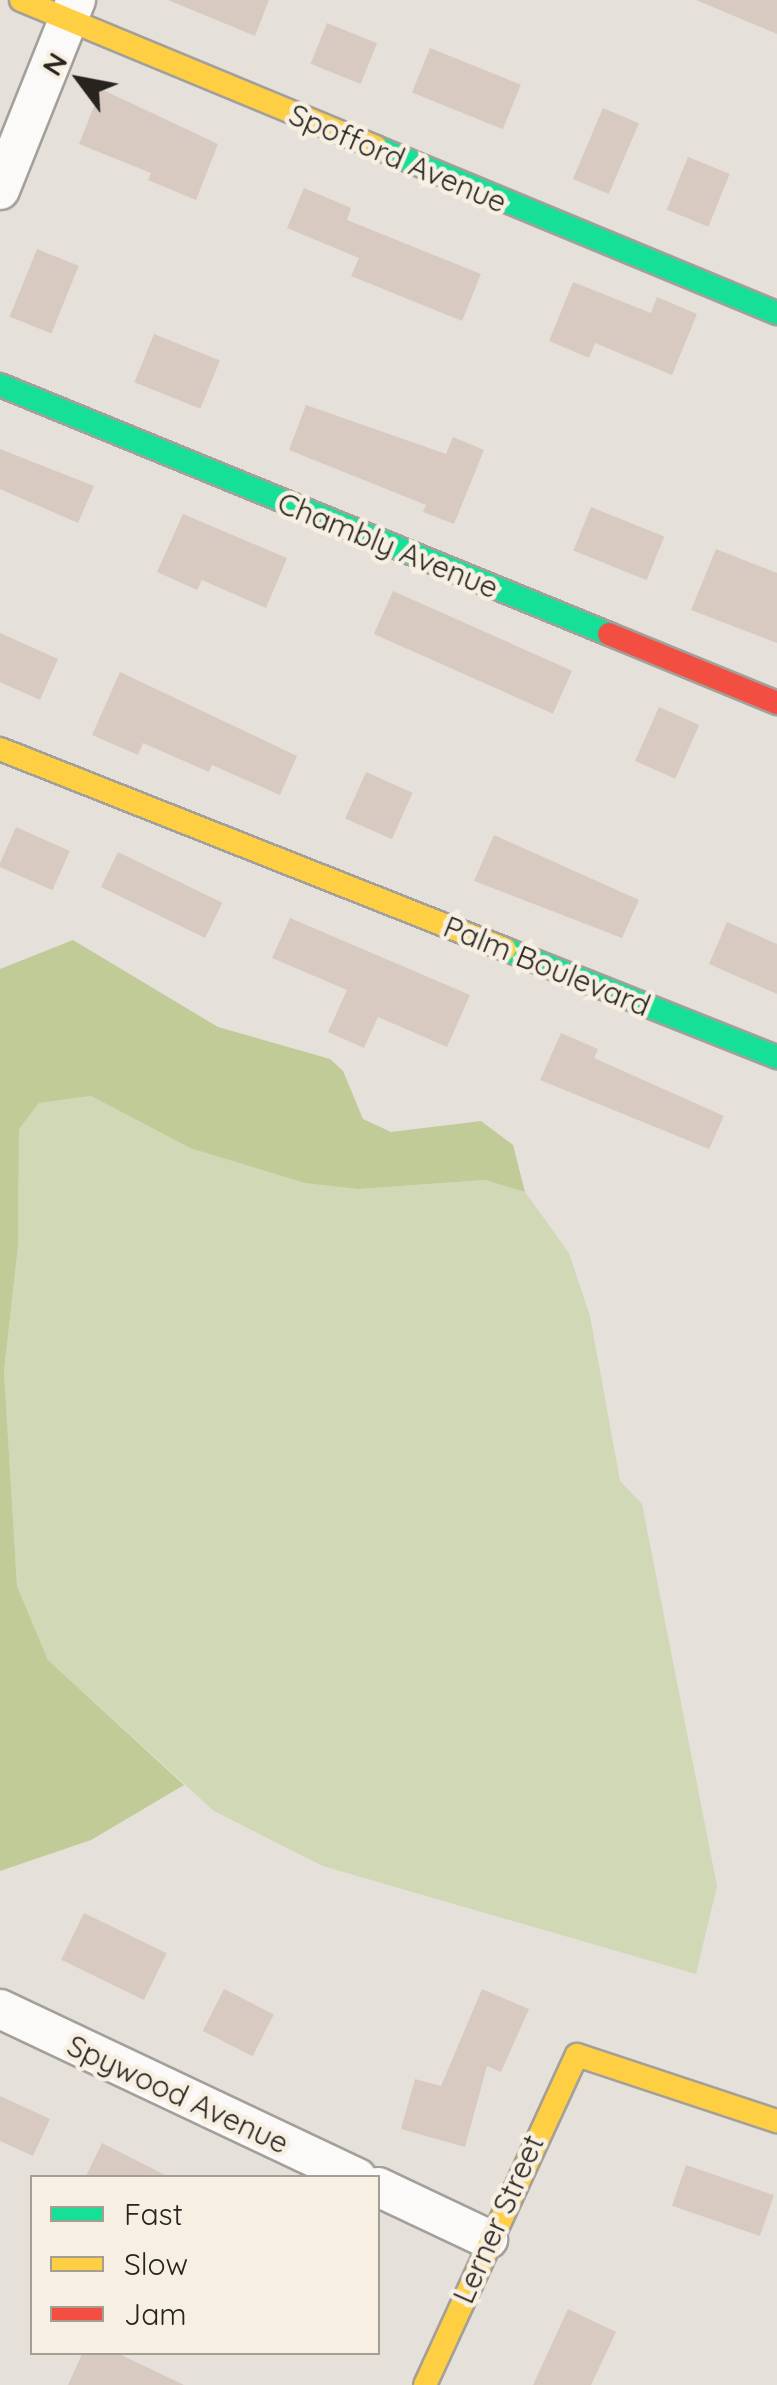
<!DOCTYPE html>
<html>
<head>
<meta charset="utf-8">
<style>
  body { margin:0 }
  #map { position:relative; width:777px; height:2385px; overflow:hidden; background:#e5e0d9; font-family:Quicksand,sans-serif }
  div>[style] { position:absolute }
  .green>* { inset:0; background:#d1d8b5 }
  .forest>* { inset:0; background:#c0cb98 }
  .building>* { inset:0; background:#d9cac1; transform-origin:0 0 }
  .roads { filter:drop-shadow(2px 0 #a39f9a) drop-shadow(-2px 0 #a39f9a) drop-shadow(0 2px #a39f9a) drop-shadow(0 -2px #a39f9a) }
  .street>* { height:38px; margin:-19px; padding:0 19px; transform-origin:19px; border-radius:19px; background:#fbfaf9 }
  .fast>* { height:22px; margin:-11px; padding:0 11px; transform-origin:11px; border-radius:11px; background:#16e098 }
  .slow>* { height:22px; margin:-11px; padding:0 11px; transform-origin:11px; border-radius:11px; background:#ffcf43 }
  .jam>* { height:22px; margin:-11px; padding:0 11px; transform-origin:11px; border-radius:11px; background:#f24e42 }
  span { translate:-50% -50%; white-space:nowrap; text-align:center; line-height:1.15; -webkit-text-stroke:9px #f7efe1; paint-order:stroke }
  .street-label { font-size:30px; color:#27241f }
  .legend { position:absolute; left:30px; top:2175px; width:350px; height:180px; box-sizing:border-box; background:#f7efe1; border:2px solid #a49e93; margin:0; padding:12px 18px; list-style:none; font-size:30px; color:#27241f }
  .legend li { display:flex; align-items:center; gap:20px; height:50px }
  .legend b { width:50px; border:2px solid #a49e93 }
  .north { position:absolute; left:30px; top:30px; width:100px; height:100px; -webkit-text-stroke:8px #f7efe1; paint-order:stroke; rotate:302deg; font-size:28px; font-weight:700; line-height:40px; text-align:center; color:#27241f }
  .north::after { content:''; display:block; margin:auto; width:35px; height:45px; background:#27241f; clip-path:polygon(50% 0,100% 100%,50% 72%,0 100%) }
</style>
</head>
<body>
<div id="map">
  <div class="green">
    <i style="clip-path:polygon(91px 1096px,190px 1148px,359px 1189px,485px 1180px,525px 1192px,569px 1253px,590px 1316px,620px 1481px,642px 1504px,717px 1886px,696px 1974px,323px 1866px,214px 1811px,48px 1660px,17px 1586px,4px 1371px,18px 1246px,19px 1129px,39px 1103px)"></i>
  </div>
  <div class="forest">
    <i style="clip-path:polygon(73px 940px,218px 1027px,330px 1059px,343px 1071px,363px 1119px,391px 1132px,481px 1121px,513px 1145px,525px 1192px,485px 1180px,359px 1189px,305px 1183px,190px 1148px,91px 1096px,39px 1103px,19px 1129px,18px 1246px,4px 1371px,17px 1586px,48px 1660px,184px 1785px,91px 1840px,0 1871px,0 969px)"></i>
  </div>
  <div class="building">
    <i style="clip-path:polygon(168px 0,269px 0,255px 36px)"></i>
    <i style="clip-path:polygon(696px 0,777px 0,777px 34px)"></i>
    <i style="left:327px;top:23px;width:54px;height:44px;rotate:22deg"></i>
    <i style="left:430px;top:48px;width:98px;height:48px;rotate:22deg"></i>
    <i style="clip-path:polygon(101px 89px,218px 144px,196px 200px,148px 180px,151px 173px,79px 144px)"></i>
    <i style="left:603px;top:108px;width:39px;height:77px;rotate:23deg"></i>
    <i style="left:688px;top:157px;width:45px;height:57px;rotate:22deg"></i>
    <i style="clip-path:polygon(304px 188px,351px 208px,347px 220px,481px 274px,462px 321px,351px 276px,359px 258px,287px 228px)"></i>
    <i style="left:37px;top:249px;width:45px;height:73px;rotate:22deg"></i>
    <i style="clip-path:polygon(573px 282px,651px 313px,657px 297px,697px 314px,672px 375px,595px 343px,589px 358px,549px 341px)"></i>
    <i style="left:154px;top:334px;width:71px;height:52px;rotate:22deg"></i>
    <i style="clip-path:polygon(306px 405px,446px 454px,453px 437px,484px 450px,454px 524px,423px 512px,426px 505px,289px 450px)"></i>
    <i style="clip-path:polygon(0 449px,94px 486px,78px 523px,0 489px)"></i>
    <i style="left:591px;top:507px;width:79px;height:47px;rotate:22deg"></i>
    <i style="clip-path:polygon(183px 514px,287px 558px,266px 608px,202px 580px,197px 590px,157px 572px)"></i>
    <i style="clip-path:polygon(716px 549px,777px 573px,777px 643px,691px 610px)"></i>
    <i style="left:393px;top:591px;width:196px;height:47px;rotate:24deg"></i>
    <i style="clip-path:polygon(0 633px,58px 659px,40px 700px,0 682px)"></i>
    <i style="clip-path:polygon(120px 672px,297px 756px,280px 795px,212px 765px,209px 772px,143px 743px,138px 755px,92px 735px)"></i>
    <i style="left:659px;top:707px;width:44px;height:59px;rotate:24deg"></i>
    <i style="left:366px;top:772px;width:51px;height:51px;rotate:24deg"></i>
    <i style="left:16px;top:827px;width:59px;height:43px;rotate:24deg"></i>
    <i style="clip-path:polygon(494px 835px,639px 900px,622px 938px,474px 881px)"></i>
    <i style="left:118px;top:852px;width:116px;height:39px;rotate:26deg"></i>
    <i style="clip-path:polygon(290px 918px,470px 995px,447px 1047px,378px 1017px,364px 1048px,328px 1032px,347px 990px,272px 958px)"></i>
    <i style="clip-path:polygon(727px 922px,777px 944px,777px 994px,709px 964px)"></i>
    <i style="clip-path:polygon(561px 1033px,598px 1049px,594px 1058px,724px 1116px,709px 1149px,540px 1080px)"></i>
    <i style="left:84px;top:1913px;width:92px;height:52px;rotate:26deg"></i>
    <i style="left:224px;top:1989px;width:56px;height:47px;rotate:27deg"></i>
    <i style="clip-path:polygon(482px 1989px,529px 2009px,501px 2072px,487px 2066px,465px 2147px,401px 2129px,415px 2079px,441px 2086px)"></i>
    <i style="clip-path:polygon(0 2096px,50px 2119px,33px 2156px,0 2141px)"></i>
    <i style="clip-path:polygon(102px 2143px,171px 2178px,85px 2178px)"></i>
    <i style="left:686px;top:2165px;width:93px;height:43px;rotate:19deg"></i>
    <i style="clip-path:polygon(568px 2309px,616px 2332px,591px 2385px,533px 2385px)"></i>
    <i style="clip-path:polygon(83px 2352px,115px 2352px,184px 2385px,68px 2385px)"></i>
  </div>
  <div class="roads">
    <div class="street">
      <i style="left:0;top:190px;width:205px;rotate:-68.2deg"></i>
      <i style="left:0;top:2009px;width:395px;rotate:25.3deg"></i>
      <i style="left:378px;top:2187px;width:122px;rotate:25.3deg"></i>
    </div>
    <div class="fast">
      <i style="left:376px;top:147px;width:434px;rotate:22.5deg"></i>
      <i style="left:0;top:385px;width:658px;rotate:22.24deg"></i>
      <i style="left:505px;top:949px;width:293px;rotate:21.7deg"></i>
    </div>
    <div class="slow">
      <i style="left:21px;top:0;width:384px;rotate:22.5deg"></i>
      <i style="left:0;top:749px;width:543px;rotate:21.61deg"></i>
      <i style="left:425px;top:2385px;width:363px;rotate:-65.3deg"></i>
      <i style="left:577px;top:2055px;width:211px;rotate:18.3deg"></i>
    </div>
    <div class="jam">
      <i style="left:609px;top:634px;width:182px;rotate:22.3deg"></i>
    </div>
  </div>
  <div class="street-label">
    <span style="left:398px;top:158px;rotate:23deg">Spofford Avenue</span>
    <span style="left:388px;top:545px;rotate:22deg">Chambly Avenue</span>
    <span style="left:547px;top:966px;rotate:22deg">Palm Boulevard</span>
    <span style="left:178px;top:2094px;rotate:25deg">Spywood Avenue</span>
    <span style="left:498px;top:2219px;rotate:-66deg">Lerner Street</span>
  </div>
  <ul class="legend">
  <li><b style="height:12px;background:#16e098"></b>Fast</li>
  <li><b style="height:12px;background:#ffcf43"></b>Slow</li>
  <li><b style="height:12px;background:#f24e42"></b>Jam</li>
  </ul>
  <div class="north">N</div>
</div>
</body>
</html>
